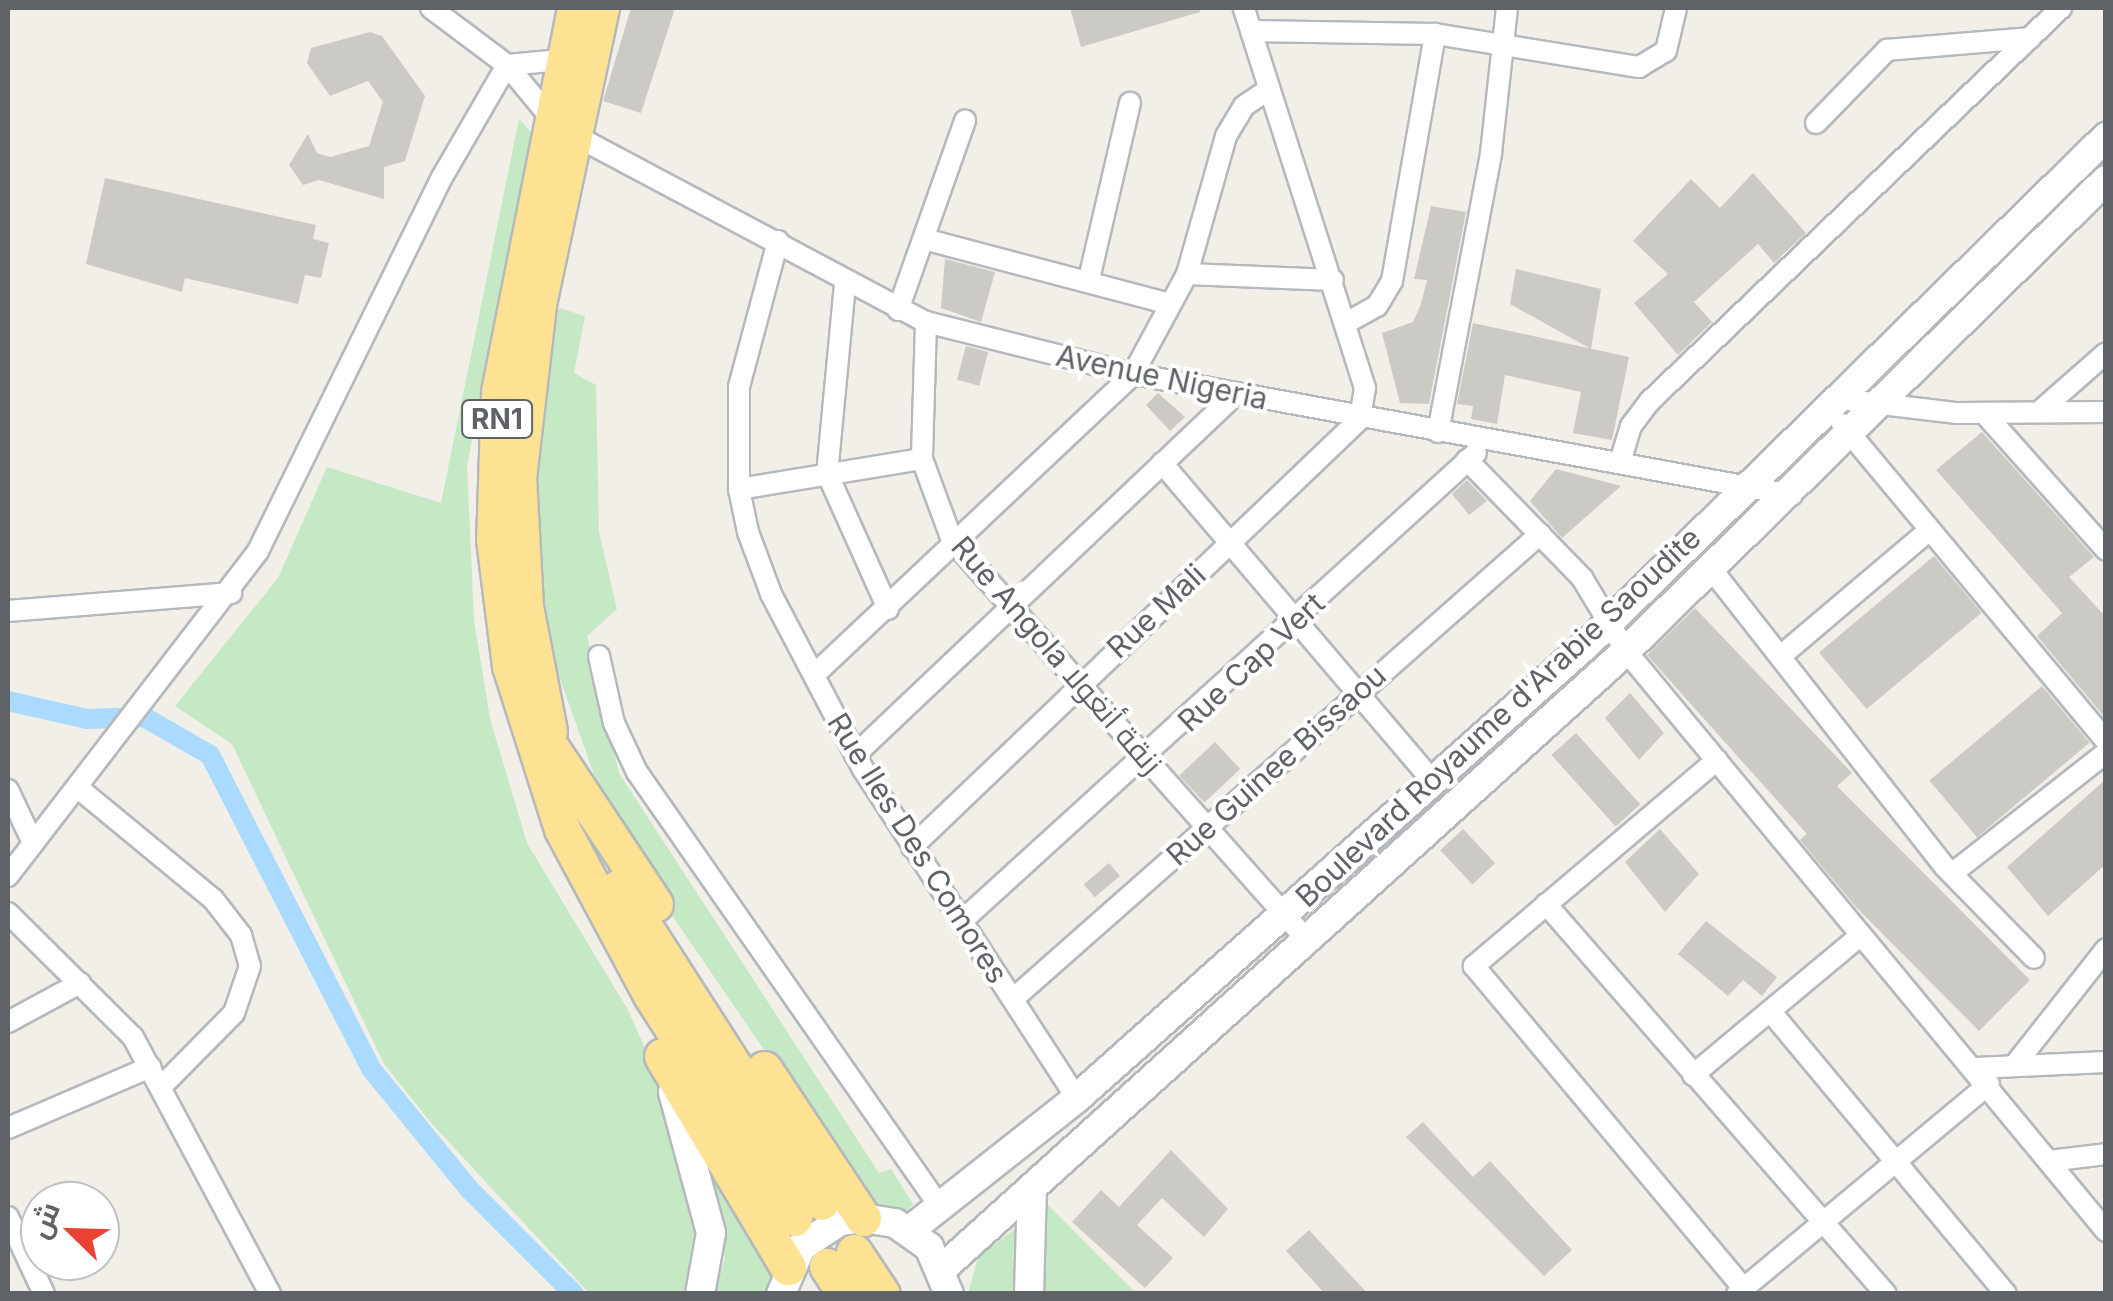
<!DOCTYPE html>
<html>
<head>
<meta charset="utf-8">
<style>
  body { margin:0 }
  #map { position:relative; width:2113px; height:1301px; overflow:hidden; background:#f1efe8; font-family:Inter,Cairo,sans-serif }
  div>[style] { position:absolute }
  .green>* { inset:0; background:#c5e8c5 }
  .canal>* { height:20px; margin:-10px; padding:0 10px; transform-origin:10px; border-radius:10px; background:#aadaff }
  .building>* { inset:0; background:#cccac5; transform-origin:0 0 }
  .roads { filter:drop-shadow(2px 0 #b5b8bc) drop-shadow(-2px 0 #b5b8bc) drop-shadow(0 2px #b5b8bc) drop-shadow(0 -2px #b5b8bc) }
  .street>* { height:20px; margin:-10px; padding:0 10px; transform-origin:10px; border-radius:10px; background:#fff }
  .secondary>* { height:28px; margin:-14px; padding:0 14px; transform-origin:14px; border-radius:14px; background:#fff }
  .highway>* { height:35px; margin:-17.5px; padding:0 17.5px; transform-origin:17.5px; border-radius:17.5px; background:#fde293 }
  span { translate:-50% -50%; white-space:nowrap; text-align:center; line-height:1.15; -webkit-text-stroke:8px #fff; paint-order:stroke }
  .shield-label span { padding:2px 8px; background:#fff; border:2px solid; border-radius:8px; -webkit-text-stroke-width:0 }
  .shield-label { font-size:28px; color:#5f6368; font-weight:700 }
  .street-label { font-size:30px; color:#5f6368 }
  .frame { position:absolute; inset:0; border:10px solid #5f6368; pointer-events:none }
  .north { position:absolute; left:20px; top:1181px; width:100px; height:100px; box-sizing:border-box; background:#fff; border:2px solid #bfc1c3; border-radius:50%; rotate:293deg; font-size:28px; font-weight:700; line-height:40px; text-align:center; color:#5f6368 }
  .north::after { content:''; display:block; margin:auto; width:35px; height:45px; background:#ea4335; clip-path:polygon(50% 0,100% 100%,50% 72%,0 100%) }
</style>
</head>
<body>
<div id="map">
  <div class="green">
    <i style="clip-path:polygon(519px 119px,532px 133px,467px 466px,474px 620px,490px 719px,527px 843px,628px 1010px,683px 1134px,707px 1237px,697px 1293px,589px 1293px,432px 1124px,384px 1064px,232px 744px,175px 706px,278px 578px,327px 467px,441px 503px)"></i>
    <i style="clip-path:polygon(559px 308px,585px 316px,574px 373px,596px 385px,599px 532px,617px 609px,587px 636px,619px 773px,879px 1173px,891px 1169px,913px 1204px,904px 1214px,882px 1211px,849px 1174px,641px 870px,600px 791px,549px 648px,533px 460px)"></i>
    <i style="clip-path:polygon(683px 1096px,772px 1267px,766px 1293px,714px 1293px,725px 1258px)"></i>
    <i style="clip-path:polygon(1047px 1204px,1136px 1293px,968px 1294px,978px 1257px)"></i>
  </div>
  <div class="canal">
    <i style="left:8px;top:701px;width:81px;rotate:12.8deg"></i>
    <i style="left:87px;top:719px;width:57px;rotate:-2deg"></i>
    <i style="left:144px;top:717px;width:76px;rotate:29.9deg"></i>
    <i style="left:210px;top:755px;width:354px;rotate:62.8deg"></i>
    <i style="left:372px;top:1070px;width:155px;rotate:50.8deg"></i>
    <i style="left:470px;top:1190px;width:147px;rotate:45deg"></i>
  </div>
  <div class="building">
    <i style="clip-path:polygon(631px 8px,675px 8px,641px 113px,603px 101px)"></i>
    <i style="clip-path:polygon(1070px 8px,1199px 8px,1200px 12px,1081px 47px)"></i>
    <i style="clip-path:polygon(370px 32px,382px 36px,425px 96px,405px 161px,384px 167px,384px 199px,319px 180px,303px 185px,289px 165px,308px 134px,317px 153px,330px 157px,369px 146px,383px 102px,368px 81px,330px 96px,307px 63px,311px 48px)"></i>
    <i style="clip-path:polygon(1753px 173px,1806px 233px,1774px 263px,1758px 244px,1694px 302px,1712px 322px,1678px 355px,1634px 303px,1668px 274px,1633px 241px,1691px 179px,1720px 208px)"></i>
    <i style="clip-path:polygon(105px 178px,316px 225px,313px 239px,329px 243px,321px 278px,305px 275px,298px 304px,185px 278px,182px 292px,86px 264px)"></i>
    <i style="clip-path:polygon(1431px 206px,1466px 212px,1429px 404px,1400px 403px,1382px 333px,1413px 322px,1421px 304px,1427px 280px,1414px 279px)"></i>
    <i style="clip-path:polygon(945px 259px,995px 272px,981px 322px,941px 308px)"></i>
    <i style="clip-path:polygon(1516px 269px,1601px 289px,1591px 349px,1510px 304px)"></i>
    <i style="clip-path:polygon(1473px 323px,1629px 357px,1612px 440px,1573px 433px,1581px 392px,1505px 375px,1497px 424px,1471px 419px,1473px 406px,1457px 404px)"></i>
    <i style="left:966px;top:346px;width:23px;height:35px;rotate:15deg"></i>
    <i style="clip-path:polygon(1158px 393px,1185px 417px,1170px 431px,1146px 405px)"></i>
    <i style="clip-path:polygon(1982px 432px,2094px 557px,2069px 577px,2106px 617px,2106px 719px,2037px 636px,2062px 613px,1936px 470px)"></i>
    <i style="clip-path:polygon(1556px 469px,1621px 486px,1562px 538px,1530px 501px)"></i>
    <i style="clip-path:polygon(1467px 480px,1487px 501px,1469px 515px,1452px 494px)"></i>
    <i style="left:1934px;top:556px;width:74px;height:150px;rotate:50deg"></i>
    <i style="clip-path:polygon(1695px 608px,1852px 773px,1837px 786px,2030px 980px,1979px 1031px,1855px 906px,1800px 840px,1807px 834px,1647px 655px)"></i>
    <i style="left:2042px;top:686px;width:74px;height:147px;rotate:50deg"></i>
    <i style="clip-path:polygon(1630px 693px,1664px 733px,1639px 760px,1605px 718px)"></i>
    <i style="left:1576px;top:733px;width:96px;height:33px;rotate:48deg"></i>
    <i style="left:1215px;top:742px;width:37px;height:49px;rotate:47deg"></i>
    <i style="clip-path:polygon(2106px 779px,2106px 864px,2048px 916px,2007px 867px)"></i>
    <i style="left:1463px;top:829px;width:47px;height:31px;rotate:47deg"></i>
    <i style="clip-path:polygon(1660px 829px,1699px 874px,1665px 912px,1625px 862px)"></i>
    <i style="left:1109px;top:863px;width:17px;height:33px;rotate:50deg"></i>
    <i style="clip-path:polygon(1706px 921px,1777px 977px,1762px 996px,1743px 980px,1728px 996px,1678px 954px)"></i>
    <i style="clip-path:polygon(1423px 1122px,1473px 1177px,1490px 1161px,1572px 1250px,1544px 1276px,1406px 1137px)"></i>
    <i style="clip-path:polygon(1171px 1150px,1228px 1209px,1204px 1237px,1162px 1198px,1137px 1225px,1173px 1258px,1145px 1288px,1072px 1222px,1101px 1190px,1119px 1207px)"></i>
    <i style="clip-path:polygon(1309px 1230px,1368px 1294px,1325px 1294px,1286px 1251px)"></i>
  </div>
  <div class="roads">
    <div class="street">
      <i style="left:431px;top:8px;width:95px;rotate:36.9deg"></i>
      <i style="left:507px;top:65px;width:67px;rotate:50.4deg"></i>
      <i style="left:1251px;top:31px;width:184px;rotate:0.9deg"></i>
      <i style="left:1435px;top:34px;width:207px;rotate:9.2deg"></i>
      <i style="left:1639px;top:67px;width:31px;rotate:-31deg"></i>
      <i style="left:1666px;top:51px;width:44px;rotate:-76.9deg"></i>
      <i style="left:507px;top:65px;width:54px;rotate:-5.3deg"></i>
      <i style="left:1816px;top:123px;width:102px;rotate:-45.8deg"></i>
      <i style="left:1887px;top:50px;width:144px;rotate:-4.8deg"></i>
      <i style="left:574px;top:135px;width:399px;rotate:28deg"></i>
      <i style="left:926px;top:322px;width:213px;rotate:14.1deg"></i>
      <i style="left:1133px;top:374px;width:670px;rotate:10.4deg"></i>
      <i style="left:924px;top:239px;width:254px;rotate:14.8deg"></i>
      <i style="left:778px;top:241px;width:151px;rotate:105deg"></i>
      <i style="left:739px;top:387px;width:102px;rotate:90deg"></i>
      <i style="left:739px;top:489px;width:44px;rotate:78.2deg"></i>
      <i style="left:748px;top:532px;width:66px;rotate:69.6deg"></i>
      <i style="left:771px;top:594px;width:198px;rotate:62.3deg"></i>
      <i style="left:863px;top:769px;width:392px;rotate:57deg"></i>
      <i style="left:1187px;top:274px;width:146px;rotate:2.4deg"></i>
      <i style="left:1089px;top:279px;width:181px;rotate:-76.9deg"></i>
      <i style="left:845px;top:284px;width:190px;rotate:95.4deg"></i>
      <i style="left:827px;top:473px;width:149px;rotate:65.8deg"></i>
      <i style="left:898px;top:310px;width:201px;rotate:-70.5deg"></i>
      <i style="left:926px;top:322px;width:137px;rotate:91.7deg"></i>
      <i style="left:922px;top:459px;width:86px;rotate:69.7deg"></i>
      <i style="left:952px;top:540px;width:535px;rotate:48.41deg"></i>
      <i style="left:1346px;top:323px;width:35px;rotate:-29deg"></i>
      <i style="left:1377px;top:306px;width:29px;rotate:-59deg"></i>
      <i style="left:1392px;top:281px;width:251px;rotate:-80.1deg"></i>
      <i style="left:1839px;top:399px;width:119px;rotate:6.8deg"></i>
      <i style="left:1957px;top:413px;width:149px;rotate:-0.4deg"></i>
      <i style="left:2039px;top:412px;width:89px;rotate:-41.4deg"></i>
      <i style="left:1985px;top:414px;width:182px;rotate:48.3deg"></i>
      <i style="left:1842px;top:424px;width:413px;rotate:50.2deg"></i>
      <i style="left:1438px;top:432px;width:284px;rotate:-79.2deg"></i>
      <i style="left:1491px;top:153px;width:146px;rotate:-83.7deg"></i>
      <i style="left:1467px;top:460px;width:165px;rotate:45.7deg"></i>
      <i style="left:1582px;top:578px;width:85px;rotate:58.9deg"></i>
      <i style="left:1626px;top:651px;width:753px;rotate:50.39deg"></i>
      <i style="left:1620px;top:462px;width:38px;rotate:-73deg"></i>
      <i style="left:1631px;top:426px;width:31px;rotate:-53deg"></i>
      <i style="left:1650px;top:401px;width:569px;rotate:-43.72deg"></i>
      <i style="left:1162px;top:463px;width:416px;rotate:49.6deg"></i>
      <i style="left:739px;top:489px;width:185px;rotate:-9.3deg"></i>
      <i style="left:1712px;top:570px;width:377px;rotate:51.9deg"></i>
      <i style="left:1945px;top:867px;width:127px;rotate:45.6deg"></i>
      <i style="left:8px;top:611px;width:224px;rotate:-4.6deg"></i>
      <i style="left:1782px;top:655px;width:189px;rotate:-40.3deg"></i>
      <i style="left:599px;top:656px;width:69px;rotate:77.4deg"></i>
      <i style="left:614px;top:723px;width:54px;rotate:64.9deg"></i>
      <i style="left:637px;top:772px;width:527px;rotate:55.13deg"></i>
      <i style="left:815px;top:674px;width:437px;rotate:-43.3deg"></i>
      <i style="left:1133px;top:374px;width:114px;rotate:-61.6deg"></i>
      <i style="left:1187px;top:274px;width:143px;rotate:-74.2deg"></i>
      <i style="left:1226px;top:136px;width:35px;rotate:-59deg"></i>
      <i style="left:1244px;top:106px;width:30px;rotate:-34deg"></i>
      <i style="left:855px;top:755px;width:525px;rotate:-43.46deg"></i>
      <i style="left:1717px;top:760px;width:319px;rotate:139.7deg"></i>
      <i style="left:1474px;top:966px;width:420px;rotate:50.1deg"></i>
      <i style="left:77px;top:787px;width:176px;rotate:39.5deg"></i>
      <i style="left:213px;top:899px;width:46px;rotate:52.1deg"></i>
      <i style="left:241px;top:935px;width:32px;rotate:74deg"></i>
      <i style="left:250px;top:966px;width:50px;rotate:108.8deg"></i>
      <i style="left:234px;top:1013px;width:103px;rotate:134.6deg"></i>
      <i style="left:8px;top:790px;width:59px;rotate:64.7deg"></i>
      <i style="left:912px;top:847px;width:620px;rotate:-43.69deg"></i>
      <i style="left:1360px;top:419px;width:31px;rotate:-81deg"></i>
      <i style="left:1365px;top:388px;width:399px;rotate:-107.7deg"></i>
      <i style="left:1954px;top:872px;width:193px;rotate:-38.1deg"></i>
      <i style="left:8px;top:876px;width:410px;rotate:-52.4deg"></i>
      <i style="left:258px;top:551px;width:415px;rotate:-63.8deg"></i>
      <i style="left:441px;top:179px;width:132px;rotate:-59.9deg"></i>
      <i style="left:1546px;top:904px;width:517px;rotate:48.92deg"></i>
      <i style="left:8px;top:913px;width:176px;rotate:44.8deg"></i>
      <i style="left:133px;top:1037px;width:291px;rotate:61.9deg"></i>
      <i style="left:964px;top:919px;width:692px;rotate:-42.31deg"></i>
      <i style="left:1013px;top:999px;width:703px;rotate:-41.42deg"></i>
      <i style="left:1771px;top:1012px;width:367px;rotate:50.2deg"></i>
      <i style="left:8px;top:1022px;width:82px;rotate:-28.4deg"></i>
      <i style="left:2014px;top:1066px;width:149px;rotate:-51.8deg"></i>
      <i style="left:1976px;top:1068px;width:130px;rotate:-2.6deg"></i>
      <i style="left:1693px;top:1075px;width:217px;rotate:-39.8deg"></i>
      <i style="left:8px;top:1128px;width:155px;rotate:-23.2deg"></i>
      <i style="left:2049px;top:1161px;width:57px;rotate:-7deg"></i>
      <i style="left:8px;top:1217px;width:85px;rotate:64.9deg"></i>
      <i style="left:1737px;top:1294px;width:328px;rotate:-39.8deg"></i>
    </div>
    <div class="secondary">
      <i style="left:673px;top:1092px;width:146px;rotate:74.9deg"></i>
      <i style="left:711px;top:1233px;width:62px;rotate:100.2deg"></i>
      <i style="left:910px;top:1230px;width:213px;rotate:-38.3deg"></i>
      <i style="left:1077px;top:1098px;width:683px;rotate:-41.68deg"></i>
      <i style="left:1587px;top:644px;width:726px;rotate:-44.33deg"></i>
      <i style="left:943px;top:1268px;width:920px;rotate:-42.09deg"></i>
      <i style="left:1626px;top:651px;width:672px;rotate:-44.46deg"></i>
      <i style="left:781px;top:1294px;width:51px;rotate:-66.9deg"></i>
      <i style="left:801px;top:1247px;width:47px;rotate:-33.7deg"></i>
      <i style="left:840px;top:1221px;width:23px;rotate:-7deg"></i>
      <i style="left:863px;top:1218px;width:32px;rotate:9deg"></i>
      <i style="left:895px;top:1223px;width:42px;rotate:35.2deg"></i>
      <i style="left:929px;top:1247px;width:51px;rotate:66.9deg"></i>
      <i style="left:1029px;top:1294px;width:106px;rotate:-88.4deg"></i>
    </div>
    <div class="highway">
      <i style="left:575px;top:8px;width:391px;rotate:101.2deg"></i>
      <i style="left:499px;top:392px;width:147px;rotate:91.9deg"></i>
      <i style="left:494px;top:539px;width:128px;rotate:82.8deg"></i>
      <i style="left:510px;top:666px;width:171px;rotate:72.3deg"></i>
      <i style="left:562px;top:829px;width:188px;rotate:61.8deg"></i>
      <i style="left:651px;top:995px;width:265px;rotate:57.3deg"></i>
      <i style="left:549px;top:731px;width:127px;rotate:-100.9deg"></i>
      <i style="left:525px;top:606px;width:128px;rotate:-93.1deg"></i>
      <i style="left:518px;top:478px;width:175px;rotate:-83.4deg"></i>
      <i style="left:538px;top:304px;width:303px;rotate:-78deg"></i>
      <i style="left:552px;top:749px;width:186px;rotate:56.4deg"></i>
      <i style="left:619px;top:887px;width:374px;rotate:57.3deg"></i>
      <i style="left:662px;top:1056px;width:246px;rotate:59.2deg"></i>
      <i style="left:764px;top:1069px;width:179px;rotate:56.4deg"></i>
      <i style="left:854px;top:1252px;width:50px;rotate:56.3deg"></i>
      <i style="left:827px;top:1266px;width:33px;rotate:57deg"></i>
    </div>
  </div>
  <div class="shield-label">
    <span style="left:497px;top:419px">RN1</span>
  </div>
  <div class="street-label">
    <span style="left:1162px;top:377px;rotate:12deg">Avenue Nigeria</span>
    <span style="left:1156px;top:611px;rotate:-43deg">Rue Mali</span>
    <span style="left:1057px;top:655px;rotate:49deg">Rue Angola زنقة أنغولا</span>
    <span style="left:1251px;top:662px;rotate:-43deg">Rue Cap Vert</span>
    <span style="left:1498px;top:717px;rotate:-43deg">Boulevard Royaume d'Arabie Saoudite</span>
    <span style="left:1276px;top:765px;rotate:-42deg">Rue Guinee Bissaou</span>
    <span style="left:918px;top:848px;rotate:58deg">Rue Iles Des Comores</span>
  </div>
  <div class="frame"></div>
  <div class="north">ش</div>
</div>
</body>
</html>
